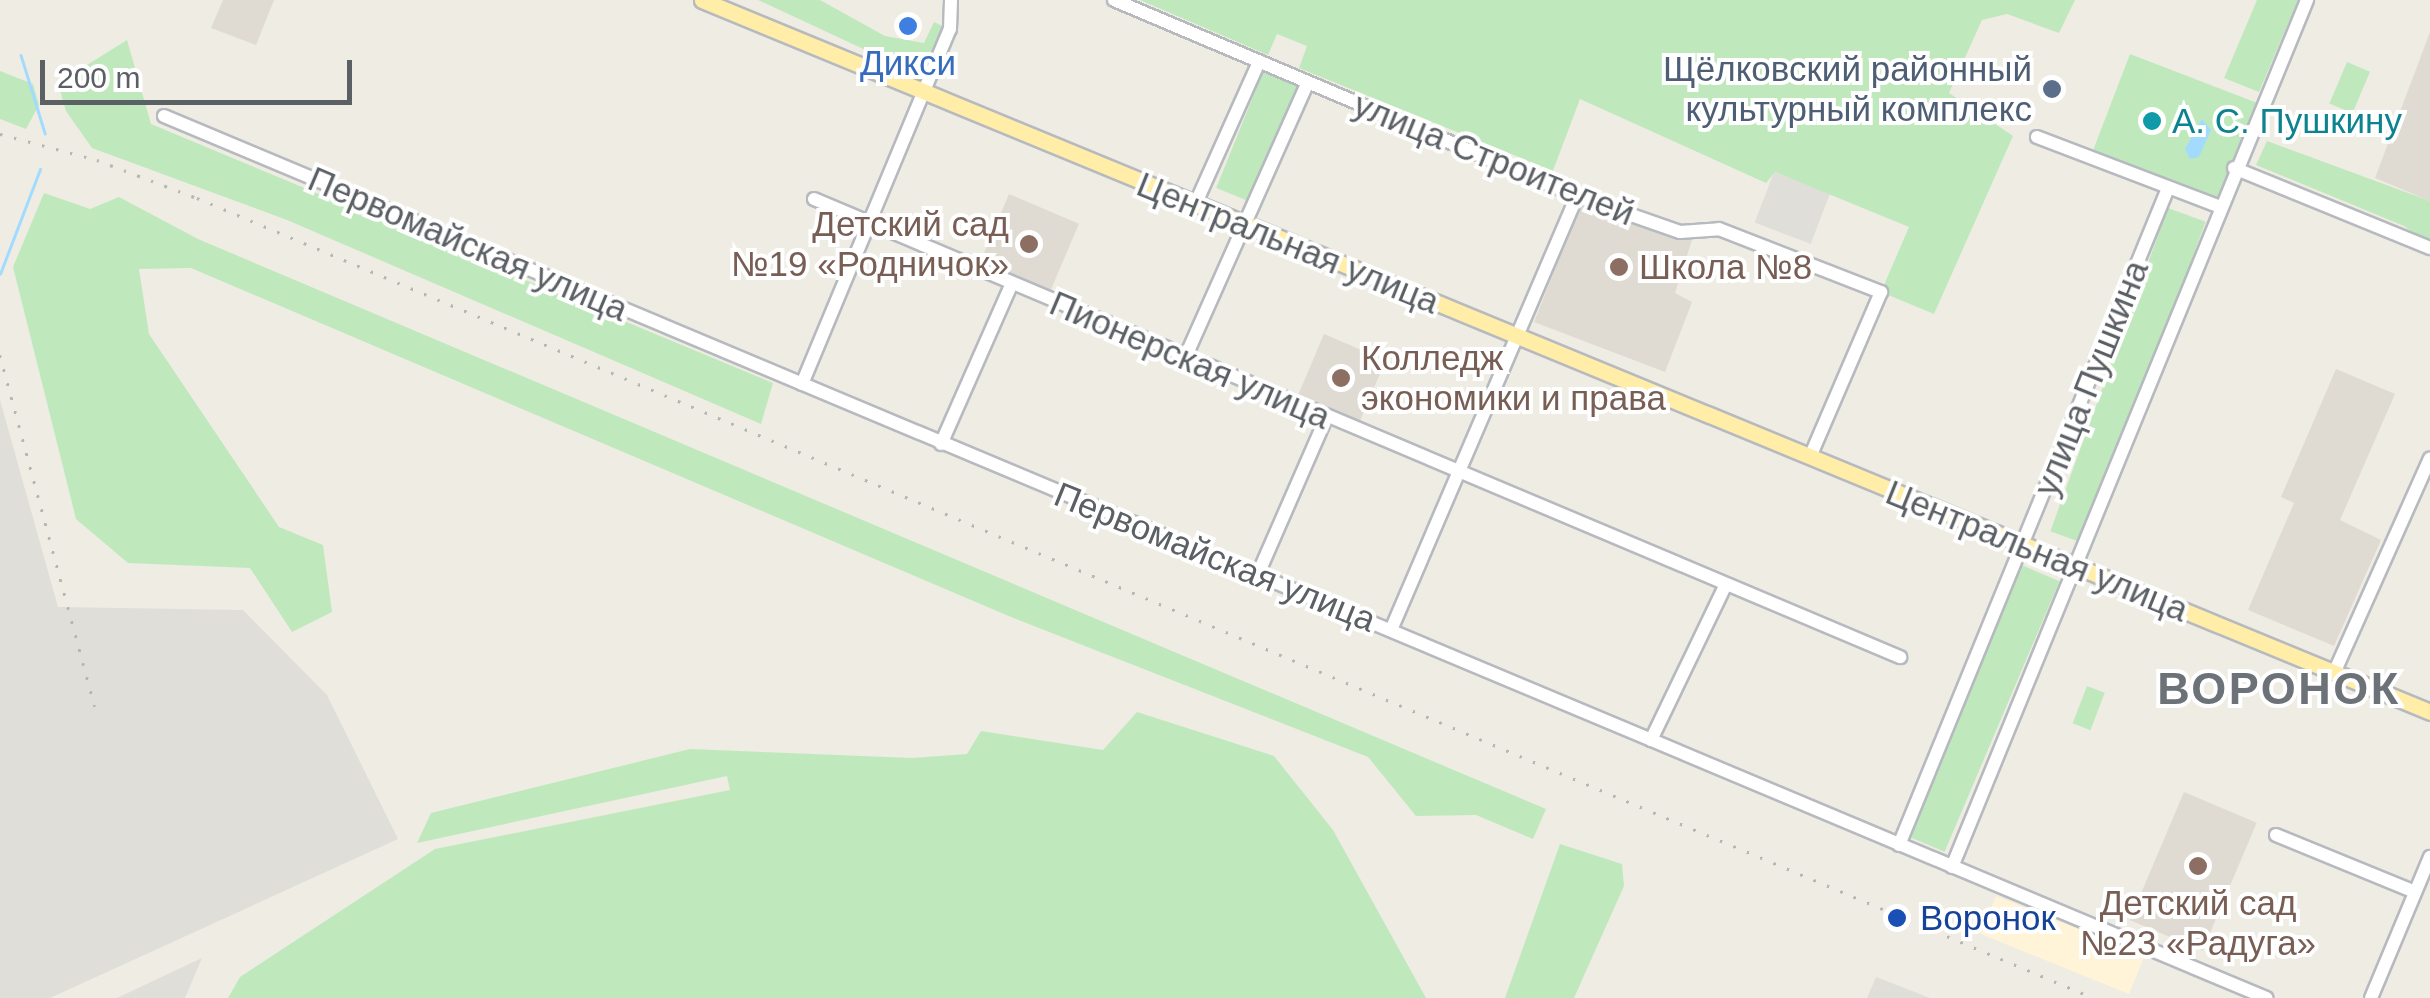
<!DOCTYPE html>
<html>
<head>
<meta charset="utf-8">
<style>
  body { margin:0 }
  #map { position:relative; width:2430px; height:998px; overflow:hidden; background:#efece3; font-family:Arial,sans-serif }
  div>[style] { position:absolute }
  .commercial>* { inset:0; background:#fff4d8; transform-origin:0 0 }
  .industrial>* { inset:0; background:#e0ded8; transform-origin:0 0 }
  .education>* { inset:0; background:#dfdbd2; transform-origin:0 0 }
  .green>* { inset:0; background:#bfe9bd; transform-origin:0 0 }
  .water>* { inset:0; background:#a3dbff }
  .stream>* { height:2.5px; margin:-1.25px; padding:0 1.25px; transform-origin:1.25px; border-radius:1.25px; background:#a3dbff }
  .roads { filter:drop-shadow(2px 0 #b6babf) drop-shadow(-2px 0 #b6babf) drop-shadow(0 2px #b6babf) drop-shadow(0 -2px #b6babf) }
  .minor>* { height:12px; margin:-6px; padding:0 6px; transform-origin:6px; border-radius:6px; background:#fff }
  .major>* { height:15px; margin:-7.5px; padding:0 7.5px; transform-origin:7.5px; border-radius:7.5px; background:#ffeda8 }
  .rail>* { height:2.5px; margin-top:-1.25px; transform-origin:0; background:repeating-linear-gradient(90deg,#b5b6b6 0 2.5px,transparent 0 14.5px) }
  .dots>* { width:28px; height:28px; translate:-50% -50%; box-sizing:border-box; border:5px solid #fff; border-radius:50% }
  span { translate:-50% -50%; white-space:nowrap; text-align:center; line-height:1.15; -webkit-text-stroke:8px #fff; paint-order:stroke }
  .shop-label { font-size:35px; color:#366cbe }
  .service-label { font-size:35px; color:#4e5e75 }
  .right { translate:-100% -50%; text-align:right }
  .culture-label { font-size:35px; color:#0d838f }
  .left { translate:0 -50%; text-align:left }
  .street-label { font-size:35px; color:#5b6065 }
  .education-label { font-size:35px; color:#785e54 }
  .transit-label { font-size:35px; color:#164399 }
  .district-label { font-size:45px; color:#6c7277; font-weight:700; letter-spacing:2.5px }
  .scale { position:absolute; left:40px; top:60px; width:312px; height:45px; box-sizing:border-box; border:5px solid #5b6065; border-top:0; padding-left:12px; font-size:30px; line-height:35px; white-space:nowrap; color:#5b6065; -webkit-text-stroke:8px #fff; paint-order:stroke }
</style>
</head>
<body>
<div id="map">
  <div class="commercial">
    <i style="left:1996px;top:896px;width:160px;height:41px;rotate:22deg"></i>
  </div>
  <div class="industrial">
    <i style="left:1774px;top:172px;width:60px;height:54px;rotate:21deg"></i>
    <i style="clip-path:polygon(0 400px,58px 607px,243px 610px,327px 695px,398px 839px,50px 998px,0 998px)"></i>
    <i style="clip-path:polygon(202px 958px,185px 998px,117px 998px)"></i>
    <i style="clip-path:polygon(1876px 977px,1930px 998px,1867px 998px)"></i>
  </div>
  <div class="education">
    <i style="clip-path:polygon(223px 0,274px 0,256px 45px,211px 28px)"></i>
    <i style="clip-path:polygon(2430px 32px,2430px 201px,2375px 178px)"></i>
    <i style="left:1009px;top:194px;width:76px;height:76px;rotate:23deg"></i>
    <i style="clip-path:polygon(1581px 204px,1692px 240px,1675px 293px,1692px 302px,1665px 372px,1534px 322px)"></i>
    <i style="left:1324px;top:334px;width:67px;height:69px;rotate:23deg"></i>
    <i style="clip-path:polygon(2336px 369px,2395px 394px,2340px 520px,2381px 540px,2334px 646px,2248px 610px,2294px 503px,2281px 497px)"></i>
    <i style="left:2184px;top:792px;width:79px;height:139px;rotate:23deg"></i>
  </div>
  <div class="green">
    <i style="clip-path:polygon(758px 0,820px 0,885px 36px,924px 43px,934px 22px,945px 27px,934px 49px,917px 62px,887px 60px)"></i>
    <i style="clip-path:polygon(1140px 0,2075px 0,2059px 33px,2007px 14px,1982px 20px,1949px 93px,2013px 136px,1934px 314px,1881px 292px,1909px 227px,1775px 172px,1766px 183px,1580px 99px,1551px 176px,1548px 169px,1299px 68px,1307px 46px,1277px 34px,1268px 55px)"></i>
    <i style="clip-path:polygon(2257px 0,2298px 0,2259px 92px,2224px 78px)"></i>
    <i style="clip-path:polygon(127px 40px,151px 124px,773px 383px,761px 424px,287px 220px,92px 148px,66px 111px,58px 83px)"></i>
    <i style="left:2130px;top:54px;width:142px;height:111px;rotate:21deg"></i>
    <i style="left:2347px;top:62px;width:25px;height:45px;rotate:23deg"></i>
    <i style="clip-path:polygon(0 71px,33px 84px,39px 105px,26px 129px,0 119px)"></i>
    <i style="left:1263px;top:72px;width:38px;height:125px;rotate:22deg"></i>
    <i style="clip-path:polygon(2267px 141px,2430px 201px,2430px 245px,2404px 226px,2256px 165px)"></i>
    <i style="clip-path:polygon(44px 193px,90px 209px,119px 197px,198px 239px,1546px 809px,1533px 839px,1476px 815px,1416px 816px,1368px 757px,1011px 617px,191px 268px,139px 269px,149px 334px,279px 527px,323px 545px,332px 612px,292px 632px,250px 568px,128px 563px,76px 519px,13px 267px)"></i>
    <i style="left:2168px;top:208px;width:40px;height:344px;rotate:20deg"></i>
    <i style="left:2019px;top:564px;width:44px;height:294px;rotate:23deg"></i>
    <i style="left:2087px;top:686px;width:19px;height:40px;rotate:21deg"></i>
    <i style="clip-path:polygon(1137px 712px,1274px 756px,1333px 830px,1426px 998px,228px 998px,240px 977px,435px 849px,730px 790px,727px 776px,417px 843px,431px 813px,690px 749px,912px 758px,967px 754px,981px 731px,1103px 750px)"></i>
    <i style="clip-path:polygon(1560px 844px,1622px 864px,1624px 886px,1574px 998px,1505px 998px)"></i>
  </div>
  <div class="water">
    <i style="clip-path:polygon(2202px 119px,2211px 130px,2199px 157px,2190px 159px,2185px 149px)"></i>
  </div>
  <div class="stream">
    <i style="left:21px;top:55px;width:82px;rotate:72.9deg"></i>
    <i style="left:0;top:274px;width:112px;rotate:-69.1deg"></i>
  </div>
  <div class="roads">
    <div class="minor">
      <i style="left:1114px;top:0;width:503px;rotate:22.94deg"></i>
      <i style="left:1577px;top:196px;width:109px;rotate:19.3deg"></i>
      <i style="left:1680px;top:232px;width:39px;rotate:-4deg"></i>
      <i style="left:1719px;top:229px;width:174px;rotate:21.3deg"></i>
      <i style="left:1881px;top:292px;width:180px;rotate:113.3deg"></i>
      <i style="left:164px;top:116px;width:2280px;rotate:22.76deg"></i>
      <i style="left:2037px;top:137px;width:196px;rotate:20.9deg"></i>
      <i style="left:2234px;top:168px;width:212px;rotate:22.2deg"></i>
      <i style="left:814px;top:199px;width:1179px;rotate:22.87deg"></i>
      <i style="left:1195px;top:205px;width:154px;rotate:-65.9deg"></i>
      <i style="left:1185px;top:358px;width:300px;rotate:-66deg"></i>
      <i style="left:802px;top:384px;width:385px;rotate:-67.4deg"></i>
      <i style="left:950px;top:29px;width:29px;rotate:-88deg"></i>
      <i style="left:941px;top:444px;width:174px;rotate:-66.2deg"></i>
      <i style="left:1258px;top:574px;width:170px;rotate:-66.4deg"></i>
      <i style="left:1391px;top:630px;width:472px;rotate:-66.8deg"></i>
      <i style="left:2334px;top:673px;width:235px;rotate:-65.9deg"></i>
      <i style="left:1651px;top:740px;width:171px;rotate:-64.3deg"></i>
      <i style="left:2276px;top:835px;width:150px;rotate:22.3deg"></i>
      <i style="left:1899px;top:845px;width:710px;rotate:-67.73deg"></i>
      <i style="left:1952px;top:867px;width:937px;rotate:-67.73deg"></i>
      <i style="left:2371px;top:998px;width:153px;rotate:-67.3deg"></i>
    </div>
    <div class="major">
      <i style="left:702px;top:0;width:1869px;rotate:22.39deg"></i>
    </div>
  </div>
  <div class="rail">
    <i style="left:0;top:134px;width:100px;rotate:15deg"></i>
    <i style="left:97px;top:160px;width:107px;rotate:20.8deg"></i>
    <i style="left:197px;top:198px;width:2059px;rotate:22.87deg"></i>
    <i style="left:0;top:355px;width:364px;rotate:74.9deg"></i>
  </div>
  <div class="dots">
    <i style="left:908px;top:26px;background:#3f7fe0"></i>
    <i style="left:2052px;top:89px;background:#5c6f8a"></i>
    <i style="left:2152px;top:121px;background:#0f9aa8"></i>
    <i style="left:1029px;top:244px;background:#8d6e63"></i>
    <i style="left:1619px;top:267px;background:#8d6e63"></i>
    <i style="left:1341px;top:378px;background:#8d6e63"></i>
    <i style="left:2198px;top:866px;background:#8d6e63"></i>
    <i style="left:1897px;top:918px;background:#1a4fb4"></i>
  </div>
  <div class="shop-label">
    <span style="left:908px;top:63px">Дикси</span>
  </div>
  <div class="service-label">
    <span class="right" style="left:2032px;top:89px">Щёлковский районный<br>культурный комплекс</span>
  </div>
  <div class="culture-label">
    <span class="left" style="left:2172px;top:121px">А. С. Пушкину</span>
  </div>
  <div class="street-label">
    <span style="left:1494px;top:159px;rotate:22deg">улица Строителей</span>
    <span style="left:1288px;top:243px;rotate:22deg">Центральная улица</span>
    <span style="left:468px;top:244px;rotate:23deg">Первомайская улица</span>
    <span style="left:1190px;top:360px;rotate:23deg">Пионерская улица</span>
    <span style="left:2091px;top:378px;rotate:-68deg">улица Пушкина</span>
    <span style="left:2037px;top:551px;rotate:22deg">Центральная улица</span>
    <span style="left:1215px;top:557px;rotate:22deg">Первомайская улица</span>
  </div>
  <div class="education-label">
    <span class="right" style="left:1009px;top:244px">Детский сад<br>№19 «Родничок»</span>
    <span class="left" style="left:1639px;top:267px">Школа №8</span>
    <span class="left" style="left:1361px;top:378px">Колледж<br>экономики и права</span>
    <span style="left:2198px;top:923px">Детский сад<br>№23 «Радуга»</span>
  </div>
  <div class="transit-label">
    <span class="left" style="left:1920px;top:918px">Воронок</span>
  </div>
  <div class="district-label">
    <span style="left:2279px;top:689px">ВОРОНОК</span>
  </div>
  <div class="scale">200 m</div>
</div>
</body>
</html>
